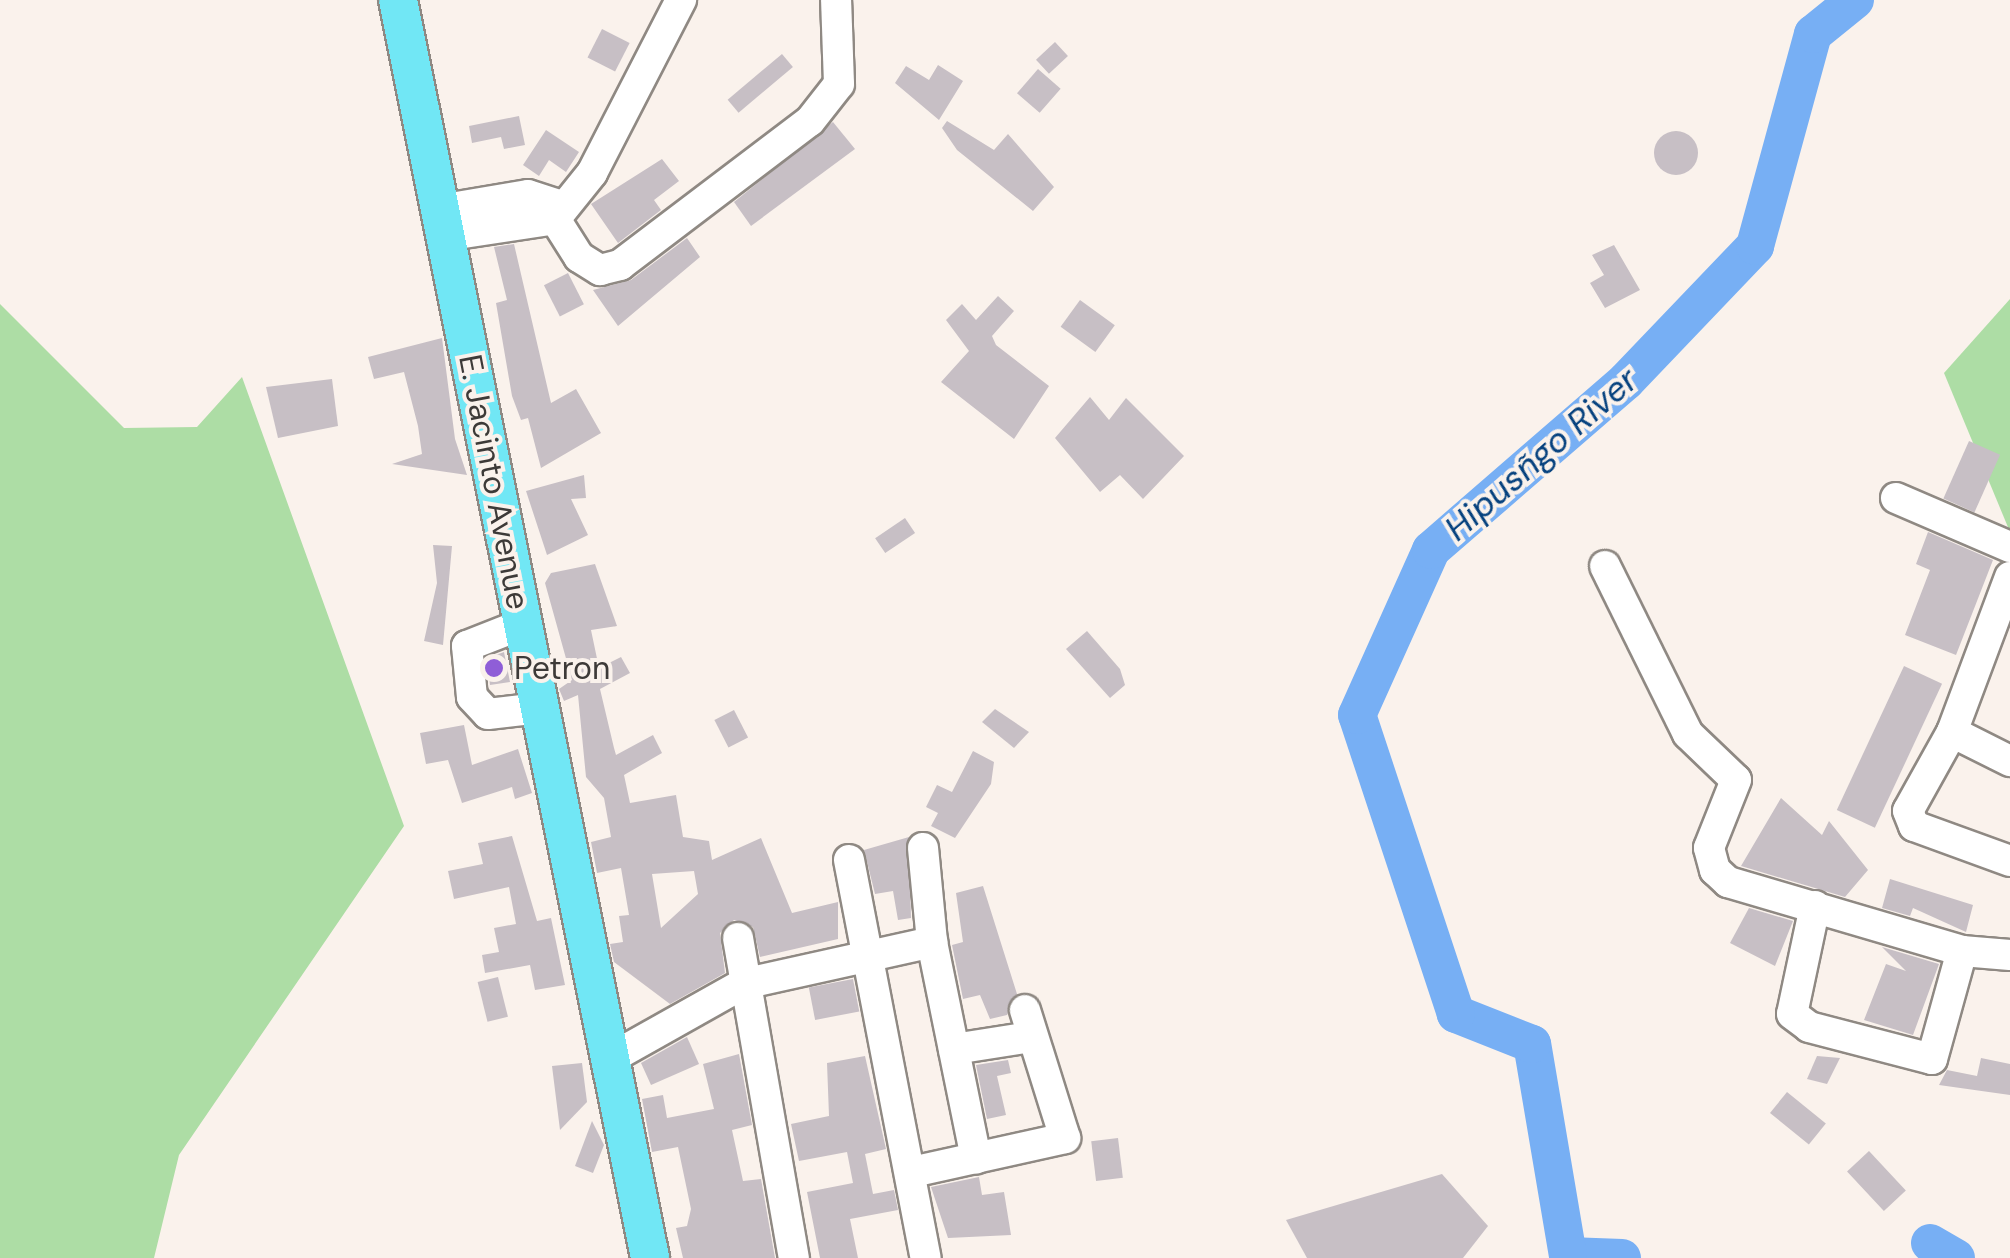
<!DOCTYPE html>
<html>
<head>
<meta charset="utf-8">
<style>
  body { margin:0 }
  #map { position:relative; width:2010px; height:1258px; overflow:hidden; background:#faf2ec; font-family:"DM Sans",sans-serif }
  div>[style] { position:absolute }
  .green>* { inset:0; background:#addda5 }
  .river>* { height:38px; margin:-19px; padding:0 19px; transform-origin:19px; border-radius:19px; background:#77aff4 }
  .building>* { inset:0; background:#c7bfc5; transform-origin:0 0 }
  .round { border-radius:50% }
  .roads { filter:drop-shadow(2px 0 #8f8983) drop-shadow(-2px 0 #8f8983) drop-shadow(0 2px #8f8983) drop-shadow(0 -2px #8f8983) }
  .minor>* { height:30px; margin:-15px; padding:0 15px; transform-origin:15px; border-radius:15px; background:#fff }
  .major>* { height:38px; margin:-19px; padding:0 19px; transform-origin:19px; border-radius:19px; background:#71e7f5 }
  .dots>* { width:28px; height:28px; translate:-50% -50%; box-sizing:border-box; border:5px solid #faf2ec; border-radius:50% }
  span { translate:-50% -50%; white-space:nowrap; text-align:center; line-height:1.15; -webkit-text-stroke:8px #faf2ec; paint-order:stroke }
  .street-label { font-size:32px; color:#3d3a38 }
  .poi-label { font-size:32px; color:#3d3a38 }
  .left { translate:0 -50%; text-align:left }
  .water-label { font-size:35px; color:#05417e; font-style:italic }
</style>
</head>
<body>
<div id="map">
  <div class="green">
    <i style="clip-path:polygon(2010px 299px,2010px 532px,1944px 373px)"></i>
    <i style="clip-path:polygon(0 304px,124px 428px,197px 427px,242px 377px,404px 826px,179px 1155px,154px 1258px,0 1258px)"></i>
  </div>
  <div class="river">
    <i style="left:1930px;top:1243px;width:30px;rotate:30deg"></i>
    <i style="left:1622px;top:1258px;width:54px;rotate:-177.9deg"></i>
    <i style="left:1568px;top:1256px;width:215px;rotate:-99.6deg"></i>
    <i style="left:1532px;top:1044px;width:82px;rotate:-158.5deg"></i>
    <i style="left:1456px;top:1014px;width:315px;rotate:-108.3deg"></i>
    <i style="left:1357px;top:715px;width:181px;rotate:-65.8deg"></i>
    <i style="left:1431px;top:550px;width:258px;rotate:-40.9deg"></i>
    <i style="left:1626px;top:381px;width:187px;rotate:-46.3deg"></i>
    <i style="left:1755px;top:246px;width:220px;rotate:-74.7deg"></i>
    <i style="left:1813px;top:34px;width:54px;rotate:-39deg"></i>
  </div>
  <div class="building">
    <i style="left:602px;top:29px;width:31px;height:32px;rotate:27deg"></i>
    <i style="left:1055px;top:42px;width:19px;height:26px;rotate:47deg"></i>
    <i style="left:782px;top:54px;width:17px;height:71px;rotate:50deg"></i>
    <i style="clip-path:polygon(938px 65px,963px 81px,939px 120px,895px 83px,906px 66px,929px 80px)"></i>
    <i style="left:1038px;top:69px;width:30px;height:32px;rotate:41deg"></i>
    <i style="clip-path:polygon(519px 116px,525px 145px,504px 149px,501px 137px,472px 143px,469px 126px)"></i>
    <i style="clip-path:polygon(947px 121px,994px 150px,1008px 134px,1054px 187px,1033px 211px,957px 150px,942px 128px)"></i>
    <i style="clip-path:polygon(833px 122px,855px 149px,751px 226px,734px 202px)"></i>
    <i style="clip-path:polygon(546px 130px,579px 152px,566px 172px,549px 160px,539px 176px,523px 165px)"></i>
    <i class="round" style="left:1654px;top:131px;width:44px;height:44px"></i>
    <i style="clip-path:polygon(662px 159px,679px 181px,654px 200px,661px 210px,618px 243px,591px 204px)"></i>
    <i style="clip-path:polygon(687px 238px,700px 257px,618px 326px,593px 290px,631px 280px)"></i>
    <i style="clip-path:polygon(514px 244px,551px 403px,576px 389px,601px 433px,541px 468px,528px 418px,521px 420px,512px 396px,496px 303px,507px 300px,494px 247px)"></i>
    <i style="clip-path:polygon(1614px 245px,1640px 290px,1605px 308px,1590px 283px,1604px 275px,1592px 255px)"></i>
    <i style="left:568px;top:273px;width:35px;height:27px;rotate:63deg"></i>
    <i style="clip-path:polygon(998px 296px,1014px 311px,992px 336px,996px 345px,1049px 386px,1014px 439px,941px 382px,969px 351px,946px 320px,962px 304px,976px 320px)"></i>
    <i style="left:1080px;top:300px;width:43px;height:33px;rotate:36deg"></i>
    <i style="clip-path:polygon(442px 338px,455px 439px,467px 475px,392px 464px,422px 454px,418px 426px,404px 372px,374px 379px,368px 357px)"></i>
    <i style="clip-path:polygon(332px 379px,338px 426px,278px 438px,266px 387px)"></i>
    <i style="clip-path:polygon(1090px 397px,1109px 420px,1126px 398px,1184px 456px,1143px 499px,1120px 475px,1100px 492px,1055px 438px)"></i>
    <i style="left:1969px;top:441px;width:34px;height:63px;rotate:24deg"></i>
    <i style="clip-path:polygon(584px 475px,586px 498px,571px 499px,588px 535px,547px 555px,526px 491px)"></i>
    <i style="left:905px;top:518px;width:18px;height:36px;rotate:56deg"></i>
    <i style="clip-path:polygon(1928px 532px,1993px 560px,1956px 655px,1905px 635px,1930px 570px,1916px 564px)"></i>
    <i style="clip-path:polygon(433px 545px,452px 546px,443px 645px,424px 641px,437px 583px)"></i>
    <i style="clip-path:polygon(evenodd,595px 564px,617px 626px,591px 630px,599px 668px,621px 657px,630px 673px,600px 689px,614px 748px,616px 755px,653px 735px,662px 753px,624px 775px,630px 803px,676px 795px,683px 837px,709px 841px,712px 860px,761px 838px,792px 913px,838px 902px,838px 939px,760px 957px,753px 927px,734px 920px,720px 933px,725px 973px,670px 1004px,614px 962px,610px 944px,623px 942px,619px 916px,629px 915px,621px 868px,597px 873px,591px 842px,611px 837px,604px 798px,586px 777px,578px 695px,564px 701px,559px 689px,572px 680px,545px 583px,551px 573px,595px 564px,694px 871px,698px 894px,661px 928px,652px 874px,694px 871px)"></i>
    <i style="clip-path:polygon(1087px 631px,1120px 669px,1125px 685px,1110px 698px,1066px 649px)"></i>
    <i style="clip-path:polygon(504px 652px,510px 682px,490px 685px,487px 658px)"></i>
    <i style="left:1904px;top:666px;width:42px;height:159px;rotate:25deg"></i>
    <i style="clip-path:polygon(995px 709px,1029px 732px,1014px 748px,982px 722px)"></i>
    <i style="left:734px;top:710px;width:31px;height:22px;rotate:63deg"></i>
    <i style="clip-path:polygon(464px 725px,472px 765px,518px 749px,532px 793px,515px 799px,512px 787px,462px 803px,448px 760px,426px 764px,420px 733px)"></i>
    <i style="clip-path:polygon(973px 751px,994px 762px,991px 784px,955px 838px,931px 826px,938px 813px,926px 807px,937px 785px,952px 792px)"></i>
    <i style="clip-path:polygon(1781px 798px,1822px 835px,1829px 821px,1868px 870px,1845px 897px,1741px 866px)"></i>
    <i style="clip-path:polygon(512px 836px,537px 921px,551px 918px,565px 985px,535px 990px,530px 965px,485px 973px,482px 955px,499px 952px,494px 928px,516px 924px,509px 887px,454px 899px,448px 871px,483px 864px,478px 843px)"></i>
    <i style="clip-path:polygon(909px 837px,911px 918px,898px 920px,893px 891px,875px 894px,864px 850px)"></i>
    <i style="clip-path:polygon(1890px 879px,1973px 905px,1966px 932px,1913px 908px,1910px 916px,1882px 908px)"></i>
    <i style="clip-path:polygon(983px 886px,1017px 994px,1007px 1015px,990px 1019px,980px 995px,963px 999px,952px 945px,963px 942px,956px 893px)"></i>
    <i style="clip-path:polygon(1749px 908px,1793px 921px,1775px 966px,1730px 943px)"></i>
    <i style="clip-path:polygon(1882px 947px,1939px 964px,1913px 1035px,1864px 1020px,1886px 964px,1906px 971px)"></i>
    <i style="left:498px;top:977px;width:41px;height:21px;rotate:76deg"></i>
    <i style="left:853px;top:979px;width:33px;height:45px;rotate:79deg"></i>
    <i style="clip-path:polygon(687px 1037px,699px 1064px,651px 1085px,641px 1063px)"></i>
    <i style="clip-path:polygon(739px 1054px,752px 1125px,732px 1130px,743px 1181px,761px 1179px,775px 1258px,683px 1258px,676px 1228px,687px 1226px,691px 1209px,678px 1147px,652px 1152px,642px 1099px,663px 1095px,667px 1118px,714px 1109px,703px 1064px)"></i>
    <i style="clip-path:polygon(865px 1056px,886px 1149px,865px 1154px,873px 1194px,894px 1190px,898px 1210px,850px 1219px,858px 1258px,820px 1258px,807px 1192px,853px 1183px,847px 1152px,799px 1161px,791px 1124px,829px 1116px,827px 1063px)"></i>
    <i style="clip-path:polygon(1817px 1056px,1840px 1058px,1827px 1084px,1807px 1079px)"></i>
    <i style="clip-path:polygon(1981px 1058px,2010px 1064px,2010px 1095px,1939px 1085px,1947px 1070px,1977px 1076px)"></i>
    <i style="clip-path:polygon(1008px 1060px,1011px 1073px,997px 1076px,1006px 1115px,987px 1119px,976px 1065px)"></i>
    <i style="clip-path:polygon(582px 1063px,587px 1102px,560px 1130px,552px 1066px)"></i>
    <i style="left:1787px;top:1092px;width:50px;height:27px;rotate:39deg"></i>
    <i style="clip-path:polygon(592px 1121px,604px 1145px,593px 1173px,575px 1166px)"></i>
    <i style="left:1118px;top:1138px;width:40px;height:27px;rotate:83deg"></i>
    <i style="left:1869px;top:1151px;width:54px;height:30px;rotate:47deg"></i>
    <i style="clip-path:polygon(1442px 1174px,1488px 1226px,1463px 1258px,1307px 1258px,1286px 1220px)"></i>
    <i style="clip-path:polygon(979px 1177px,982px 1195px,1004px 1192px,1011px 1235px,948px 1238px,931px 1187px)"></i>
  </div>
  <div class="roads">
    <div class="minor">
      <i style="left:439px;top:210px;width:90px;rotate:-9.6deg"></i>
      <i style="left:528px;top:195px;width:38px;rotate:18deg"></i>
      <i style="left:555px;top:219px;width:45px;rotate:57.7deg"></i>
      <i style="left:579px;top:257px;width:25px;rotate:32deg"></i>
      <i style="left:600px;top:270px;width:21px;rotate:-14deg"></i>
      <i style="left:620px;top:265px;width:238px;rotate:-37.2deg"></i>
      <i style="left:810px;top:121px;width:47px;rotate:-51.9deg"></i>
      <i style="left:839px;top:84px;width:84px;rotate:-92deg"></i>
      <i style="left:444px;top:236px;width:112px;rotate:-8.7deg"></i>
      <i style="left:555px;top:219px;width:59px;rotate:-51.2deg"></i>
      <i style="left:592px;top:173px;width:195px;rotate:-62.8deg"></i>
      <i style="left:1896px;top:498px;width:124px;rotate:23.3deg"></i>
      <i style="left:1605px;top:566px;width:187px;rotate:63.7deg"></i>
      <i style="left:1688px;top:734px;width:66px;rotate:43.8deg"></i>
      <i style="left:1736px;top:780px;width:73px;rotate:111.7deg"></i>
      <i style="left:1709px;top:848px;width:23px;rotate:75deg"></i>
      <i style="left:1715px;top:870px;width:18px;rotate:43deg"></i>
      <i style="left:1728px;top:882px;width:244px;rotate:16.4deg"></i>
      <i style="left:1962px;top:951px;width:48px;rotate:4.8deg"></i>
      <i style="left:2010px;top:577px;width:165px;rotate:110.5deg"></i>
      <i style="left:1952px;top:732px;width:65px;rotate:26.6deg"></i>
      <i style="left:523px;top:624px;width:60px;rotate:158.6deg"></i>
      <i style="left:467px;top:646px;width:51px;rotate:84.4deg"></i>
      <i style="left:472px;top:697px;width:23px;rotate:47deg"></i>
      <i style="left:488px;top:714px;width:52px;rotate:-6.6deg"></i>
      <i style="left:1952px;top:732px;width:90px;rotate:119.1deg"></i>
      <i style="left:1908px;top:811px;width:16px;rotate:68deg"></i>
      <i style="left:1914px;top:826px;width:102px;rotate:20deg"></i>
      <i style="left:923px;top:848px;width:94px;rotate:84.5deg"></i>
      <i style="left:932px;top:942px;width:221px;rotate:78.5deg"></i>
      <i style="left:849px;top:860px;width:405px;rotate:79.1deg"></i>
      <i style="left:1815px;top:906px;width:110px;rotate:102deg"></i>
      <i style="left:1792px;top:1014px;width:21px;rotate:37deg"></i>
      <i style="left:1809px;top:1027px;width:127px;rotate:14.6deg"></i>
      <i style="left:1932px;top:1059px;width:112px;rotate:-74.5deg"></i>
      <i style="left:738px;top:938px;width:325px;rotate:80.1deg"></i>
      <i style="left:954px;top:1049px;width:78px;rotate:-8.9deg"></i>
      <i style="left:611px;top:1058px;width:151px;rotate:-29.3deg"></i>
      <i style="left:743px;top:984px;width:194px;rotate:-12.5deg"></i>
      <i style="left:912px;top:1172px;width:157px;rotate:-12.5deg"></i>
      <i style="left:1065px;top:1138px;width:134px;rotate:-107.4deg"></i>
    </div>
    <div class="major">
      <i style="left:398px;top:0;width:1283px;rotate:78.67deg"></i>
    </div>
  </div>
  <div class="dots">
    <i style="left:494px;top:668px;background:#8f5ed7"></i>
  </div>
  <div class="street-label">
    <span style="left:494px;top:482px;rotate:79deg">E. Jacinto Avenue</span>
  </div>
  <div class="poi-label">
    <span class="left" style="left:514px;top:668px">Petron</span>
  </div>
  <div class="water-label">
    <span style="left:1541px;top:454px;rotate:-41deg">Hipusñgo River</span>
  </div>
</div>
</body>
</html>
